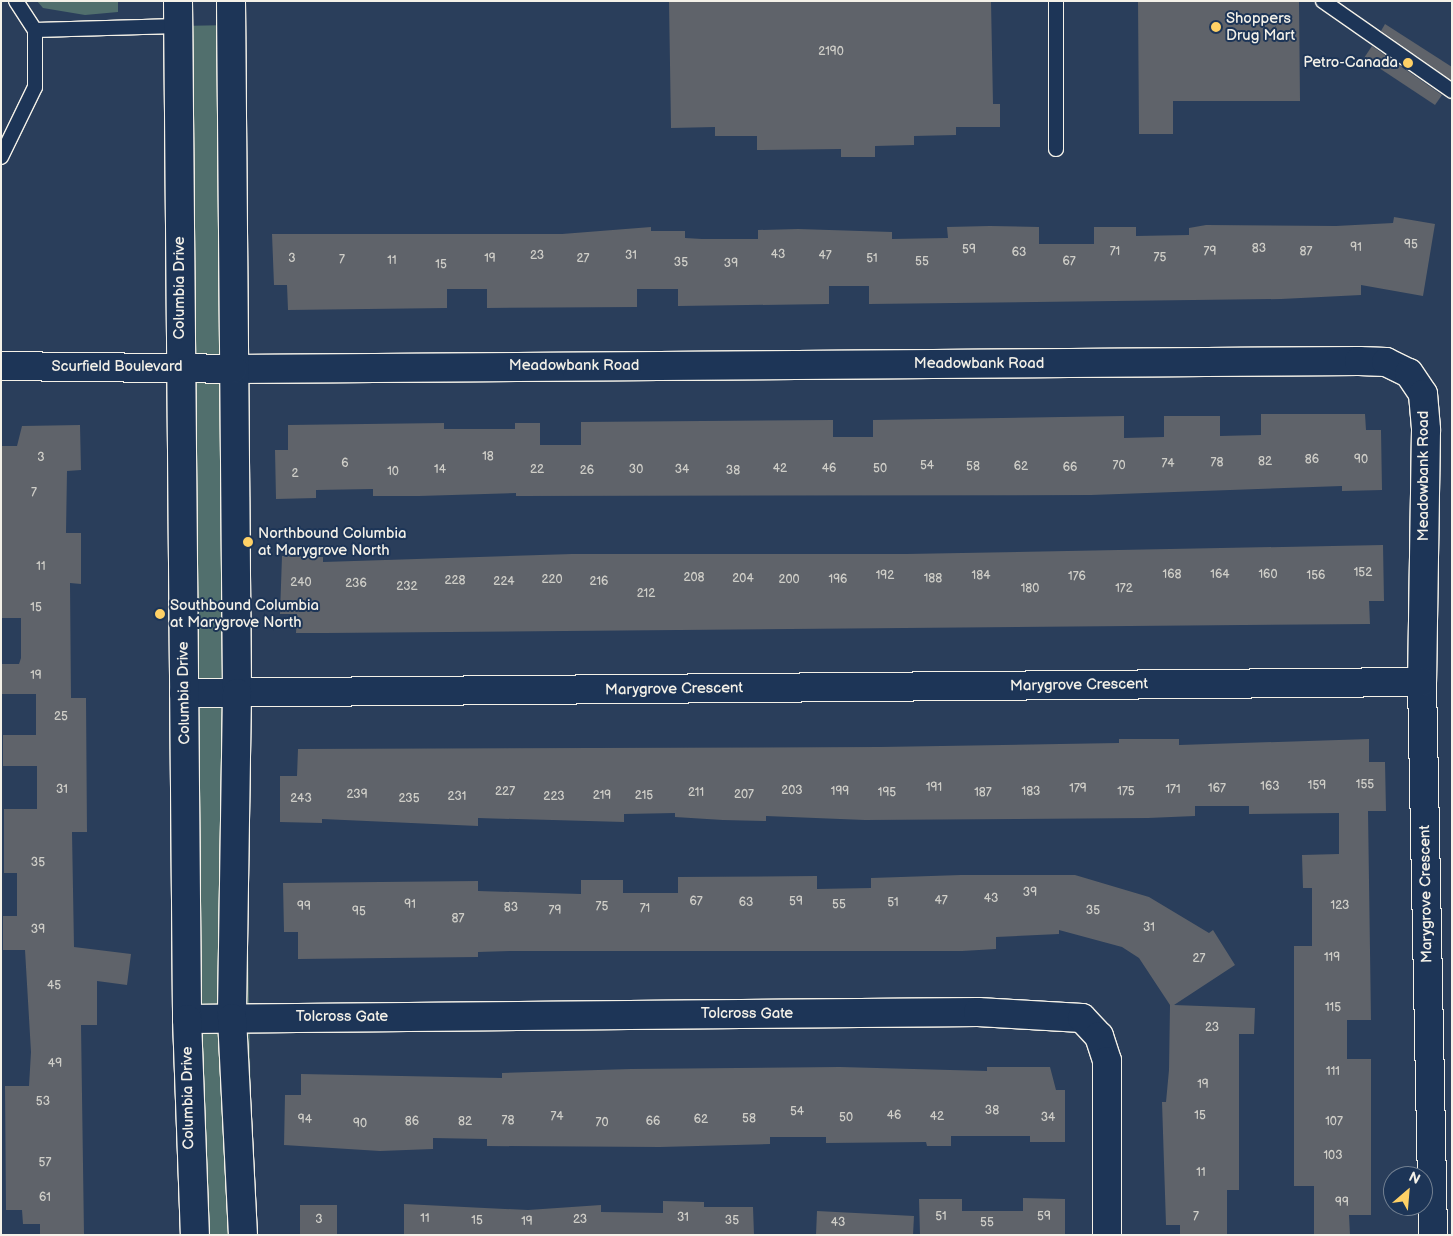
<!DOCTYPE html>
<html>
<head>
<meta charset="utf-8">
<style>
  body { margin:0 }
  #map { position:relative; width:1453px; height:1236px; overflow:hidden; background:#2a3e5b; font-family:"Balsamiq Sans",sans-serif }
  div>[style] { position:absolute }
  .green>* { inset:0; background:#516f6d; transform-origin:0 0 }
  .building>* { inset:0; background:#5f636a; transform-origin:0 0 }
  .roads { filter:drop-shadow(1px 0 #f4f1e8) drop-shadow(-1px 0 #f4f1e8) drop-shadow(0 1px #f4f1e8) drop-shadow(0 -1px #f4f1e8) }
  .lane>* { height:14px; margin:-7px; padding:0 7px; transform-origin:7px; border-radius:7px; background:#1d3557 }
  .street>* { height:28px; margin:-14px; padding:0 14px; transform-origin:14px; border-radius:14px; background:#1d3557 }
  .secondary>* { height:28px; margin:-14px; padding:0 14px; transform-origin:14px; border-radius:14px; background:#1d3557 }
  .dots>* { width:14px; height:14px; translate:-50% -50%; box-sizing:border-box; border:2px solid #1d3557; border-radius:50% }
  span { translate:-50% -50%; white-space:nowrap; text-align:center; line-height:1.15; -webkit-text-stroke:4px #1d3557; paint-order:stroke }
  .number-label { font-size:12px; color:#cfcec8 }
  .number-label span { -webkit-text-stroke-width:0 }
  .poi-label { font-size:15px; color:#f4f1e8 }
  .left { translate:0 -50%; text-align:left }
  .right { translate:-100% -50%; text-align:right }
  .street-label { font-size:15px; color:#f4f1e8 }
  .frame { position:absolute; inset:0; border:2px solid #f4f1e8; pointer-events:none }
  .north { position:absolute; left:1383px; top:1166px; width:50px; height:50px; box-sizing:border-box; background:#1d3557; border:1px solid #738091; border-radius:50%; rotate:27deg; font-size:14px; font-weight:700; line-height:20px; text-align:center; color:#f4f1e8 }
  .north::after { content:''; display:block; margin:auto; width:18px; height:22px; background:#ffd166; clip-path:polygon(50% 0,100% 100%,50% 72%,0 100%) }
</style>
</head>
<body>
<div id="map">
  <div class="green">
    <i style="clip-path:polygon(37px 1px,118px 1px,118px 12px,85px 15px,43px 8px)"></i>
    <i style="left:232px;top:25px;width:1210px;height:54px;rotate:89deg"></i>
  </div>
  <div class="building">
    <i style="clip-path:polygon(669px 1px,991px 1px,993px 104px,1000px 104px,1000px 127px,956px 127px,956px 135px,914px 136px,914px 145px,875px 146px,875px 157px,841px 157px,841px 149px,757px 150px,757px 136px,715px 136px,715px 127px,671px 128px)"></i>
    <i style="clip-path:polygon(1138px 1px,1299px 1px,1300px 101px,1173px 101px,1173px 134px,1139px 134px)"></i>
    <i style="clip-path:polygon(1385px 24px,1452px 67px,1451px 80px,1381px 31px)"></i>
    <i style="clip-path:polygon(1372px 46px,1442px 95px,1435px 105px,1364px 58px)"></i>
    <i style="clip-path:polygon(1394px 217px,1435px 224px,1423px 296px,1361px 285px,1361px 295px,1281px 299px,869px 304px,869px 286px,829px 286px,829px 304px,678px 306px,678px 289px,637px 289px,637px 307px,487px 308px,487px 289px,447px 289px,447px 308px,288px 310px,287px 285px,274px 285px,272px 234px,562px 234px,651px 227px,651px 231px,685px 231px,685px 238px,702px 239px,758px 239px,758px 230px,798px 229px,892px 232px,892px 239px,948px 238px,947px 227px,990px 226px,1039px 227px,1039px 244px,1094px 244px,1094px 227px,1136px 227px,1136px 236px,1189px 235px,1189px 228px,1206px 225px,1336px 226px,1393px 223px)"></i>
    <i style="clip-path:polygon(1261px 414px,1365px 414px,1366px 430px,1381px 430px,1382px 490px,1342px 491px,1342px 486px,1091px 495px,516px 496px,516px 493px,419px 496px,373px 496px,373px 489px,316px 490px,316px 498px,276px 499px,275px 450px,288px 450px,288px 425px,444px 423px,444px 429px,515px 429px,515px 423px,540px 423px,540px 445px,581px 445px,581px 422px,833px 420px,833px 437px,873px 437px,873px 420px,1124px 416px,1124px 438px,1164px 437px,1164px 416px,1220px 416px,1220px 436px,1261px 435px)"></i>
    <i style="clip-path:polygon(80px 425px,81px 470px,67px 471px,66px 533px,81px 533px,81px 584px,70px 583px,71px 698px,86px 698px,87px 832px,72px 832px,74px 947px,131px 954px,127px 985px,97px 981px,97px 1025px,81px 1025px,84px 1235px,40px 1235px,40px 1224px,23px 1224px,22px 1210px,6px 1210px,5px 1086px,29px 1086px,31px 1052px,25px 950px,3px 950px,3px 916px,17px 916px,17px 873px,4px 873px,4px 809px,37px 809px,37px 766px,3px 766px,3px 735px,36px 735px,36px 694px,2px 694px,2px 664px,19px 664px,21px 658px,21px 618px,2px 618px,1px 446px,17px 446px,22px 426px)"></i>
    <i style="clip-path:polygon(1383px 545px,1384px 601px,1369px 601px,1370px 624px,325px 633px,296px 633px,297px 614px,280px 614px,282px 556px,323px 557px,323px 562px,572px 554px,906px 554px)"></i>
    <i style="clip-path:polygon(1119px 739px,1179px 739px,1179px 745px,1369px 739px,1369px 762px,1385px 762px,1386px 811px,1368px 811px,1371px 1020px,1347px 1020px,1347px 1059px,1371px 1059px,1371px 1215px,1349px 1215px,1350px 1235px,1314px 1235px,1314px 1186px,1294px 1186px,1294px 946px,1312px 946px,1312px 888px,1303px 888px,1302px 855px,1339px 854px,1339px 813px,1249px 814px,1249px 806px,1195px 806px,1195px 816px,1148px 818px,865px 820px,766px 816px,766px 821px,723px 820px,675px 817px,675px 813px,624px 814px,624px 822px,478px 818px,478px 826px,322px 819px,322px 823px,280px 822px,280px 776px,297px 776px,298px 749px,880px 747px,1119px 743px)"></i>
    <i style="clip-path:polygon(961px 875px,1075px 875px,1149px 897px,1209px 933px,1213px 930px,1235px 965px,1174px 1005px,1255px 1008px,1254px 1034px,1239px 1034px,1239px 1190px,1227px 1190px,1227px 1235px,1180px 1235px,1180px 1225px,1166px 1225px,1162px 1102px,1166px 1102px,1169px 1070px,1170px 1005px,1139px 958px,1122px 947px,1059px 930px,1059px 934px,996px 937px,996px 949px,962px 951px,512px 951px,478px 952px,478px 957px,298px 959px,298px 932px,284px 932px,283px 883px,478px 881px,478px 891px,581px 894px,581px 880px,623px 880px,623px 893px,678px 893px,678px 877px,817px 876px,817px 889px,871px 888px,871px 878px)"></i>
    <i style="clip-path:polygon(840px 1067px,987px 1071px,987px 1067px,1050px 1067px,1056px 1090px,1065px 1090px,1065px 1142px,1030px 1142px,1030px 1136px,951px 1136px,951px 1146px,927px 1146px,926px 1142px,826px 1143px,826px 1137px,770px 1137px,770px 1144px,660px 1147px,487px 1146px,487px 1139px,433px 1138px,433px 1149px,380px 1151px,284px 1145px,285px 1095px,301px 1095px,301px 1074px,502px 1078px,502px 1073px,631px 1069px)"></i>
    <i style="clip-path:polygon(1023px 1198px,1065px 1199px,1065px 1235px,920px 1235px,919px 1199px,962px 1199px,962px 1211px,1023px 1211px)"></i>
    <i style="clip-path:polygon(663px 1201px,704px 1202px,704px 1207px,753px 1207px,754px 1235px,404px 1235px,404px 1204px,528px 1210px,601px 1205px,601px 1212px,663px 1213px)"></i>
    <i style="left:300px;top:1205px;width:37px;height:30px"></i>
    <i style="clip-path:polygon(817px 1211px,914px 1216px,913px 1235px,816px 1235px)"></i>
  </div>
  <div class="roads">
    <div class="lane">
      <i style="left:16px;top:1px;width:35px;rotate:57deg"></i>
      <i style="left:35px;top:30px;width:143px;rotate:-1.6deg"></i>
      <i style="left:1056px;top:1px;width:148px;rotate:90deg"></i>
      <i style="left:1323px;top:1px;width:157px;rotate:34.9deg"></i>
      <i style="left:1px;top:157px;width:78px;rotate:-64.1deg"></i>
      <i style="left:35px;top:87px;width:57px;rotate:-90deg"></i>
    </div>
    <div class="street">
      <i style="left:233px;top:369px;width:1126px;rotate:-0.41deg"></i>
      <i style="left:1359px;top:361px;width:27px;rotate:2deg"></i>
      <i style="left:1386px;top:362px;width:25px;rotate:26deg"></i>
      <i style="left:1409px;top:373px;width:25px;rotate:56deg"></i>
      <i style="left:1423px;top:394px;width:36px;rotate:85deg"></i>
      <i style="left:1426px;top:430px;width:252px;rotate:90.9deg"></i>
      <i style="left:1422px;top:682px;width:553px;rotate:88.86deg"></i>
      <i style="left:184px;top:693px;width:1238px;rotate:-0.51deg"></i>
      <i style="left:187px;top:1019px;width:791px;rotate:-0.51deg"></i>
      <i style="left:978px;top:1012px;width:104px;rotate:3.3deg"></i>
      <i style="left:1082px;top:1018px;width:25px;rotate:47deg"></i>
      <i style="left:1099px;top:1036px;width:26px;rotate:72deg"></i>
      <i style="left:1107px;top:1061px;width:174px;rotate:90deg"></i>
    </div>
    <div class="secondary">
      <i style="left:178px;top:1px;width:1018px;rotate:89.49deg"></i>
      <i style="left:187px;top:1019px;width:216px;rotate:87.9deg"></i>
      <i style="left:231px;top:1px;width:692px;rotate:89.5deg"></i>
      <i style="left:237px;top:693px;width:325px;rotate:90.9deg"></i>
      <i style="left:232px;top:1018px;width:217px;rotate:87.1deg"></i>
      <i style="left:1px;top:366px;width:232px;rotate:0.7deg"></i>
    </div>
  </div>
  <div class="dots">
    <i style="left:1216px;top:27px;background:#ffd166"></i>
    <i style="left:1408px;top:63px;background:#ffd166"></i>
    <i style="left:248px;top:542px;background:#ffd166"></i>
    <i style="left:160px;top:614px;background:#ffd166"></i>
  </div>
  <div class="number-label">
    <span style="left:831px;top:52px">2190</span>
    <span style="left:1411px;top:245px">95</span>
    <span style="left:1356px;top:248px">91</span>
    <span style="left:1259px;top:249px">83</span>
    <span style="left:969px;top:250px">59</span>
    <span style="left:1115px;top:252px">71</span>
    <span style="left:1210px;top:252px">79</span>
    <span style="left:1306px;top:252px">87</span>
    <span style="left:1019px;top:253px">63</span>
    <span style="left:778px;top:255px">43</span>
    <span style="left:537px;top:256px">23</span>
    <span style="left:631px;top:256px">31</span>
    <span style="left:825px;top:256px">47</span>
    <span style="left:1160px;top:258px">75</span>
    <span style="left:292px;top:259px">3</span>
    <span style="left:490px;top:259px">19</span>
    <span style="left:583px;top:259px">27</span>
    <span style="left:872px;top:259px">51</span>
    <span style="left:342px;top:260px">7</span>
    <span style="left:392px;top:261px">11</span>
    <span style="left:922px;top:262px">55</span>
    <span style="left:1069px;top:262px">67</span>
    <span style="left:681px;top:263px">35</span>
    <span style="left:731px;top:264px">39</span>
    <span style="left:441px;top:265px">15</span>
    <span style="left:488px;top:457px">18</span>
    <span style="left:41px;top:458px">3</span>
    <span style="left:1312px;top:460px">86</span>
    <span style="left:1361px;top:460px">90</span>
    <span style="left:1265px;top:462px">82</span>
    <span style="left:1217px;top:463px">78</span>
    <span style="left:345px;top:464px">6</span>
    <span style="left:1168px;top:464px">74</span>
    <span style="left:927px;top:466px">54</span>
    <span style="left:1119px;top:466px">70</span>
    <span style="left:973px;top:467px">58</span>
    <span style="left:1021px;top:467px">62</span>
    <span style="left:1070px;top:468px">66</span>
    <span style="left:780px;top:469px">42</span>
    <span style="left:829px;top:469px">46</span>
    <span style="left:880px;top:469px">50</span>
    <span style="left:440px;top:470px">14</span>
    <span style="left:537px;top:470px">22</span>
    <span style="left:636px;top:470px">30</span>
    <span style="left:682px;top:470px">34</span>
    <span style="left:587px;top:471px">26</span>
    <span style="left:733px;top:471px">38</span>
    <span style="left:393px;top:472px">10</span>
    <span style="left:295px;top:474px">2</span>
    <span style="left:34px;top:493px">7</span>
    <span style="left:41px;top:567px">11</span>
    <span style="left:1363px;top:573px">152</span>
    <span style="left:1172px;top:575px">168</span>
    <span style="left:1220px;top:575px">164</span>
    <span style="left:1268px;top:575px">160</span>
    <span style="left:885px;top:576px">192</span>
    <span style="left:981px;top:576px">184</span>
    <span style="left:1316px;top:576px">156</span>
    <span style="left:1077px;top:577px">176</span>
    <span style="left:694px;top:578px">208</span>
    <span style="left:743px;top:579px">204</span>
    <span style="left:933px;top:579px">188</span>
    <span style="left:552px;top:580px">220</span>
    <span style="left:789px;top:580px">200</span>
    <span style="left:838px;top:580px">196</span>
    <span style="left:455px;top:581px">228</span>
    <span style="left:504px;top:582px">224</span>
    <span style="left:599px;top:582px">216</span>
    <span style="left:301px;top:583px">240</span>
    <span style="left:356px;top:584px">236</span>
    <span style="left:407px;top:587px">232</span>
    <span style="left:1030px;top:589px">180</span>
    <span style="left:1124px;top:589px">172</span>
    <span style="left:646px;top:594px">212</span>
    <span style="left:36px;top:608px">15</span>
    <span style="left:36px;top:676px">19</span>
    <span style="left:61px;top:717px">25</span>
    <span style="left:1365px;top:785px">155</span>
    <span style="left:1317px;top:786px">159</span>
    <span style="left:1270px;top:787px">163</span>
    <span style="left:934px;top:788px">191</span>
    <span style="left:1078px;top:789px">179</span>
    <span style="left:1217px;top:789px">167</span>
    <span style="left:62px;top:790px">31</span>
    <span style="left:1173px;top:790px">171</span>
    <span style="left:792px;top:791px">203</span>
    <span style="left:505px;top:792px">227</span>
    <span style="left:840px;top:792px">199</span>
    <span style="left:1031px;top:792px">183</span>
    <span style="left:1126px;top:792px">175</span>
    <span style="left:696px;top:793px">211</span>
    <span style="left:887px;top:793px">195</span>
    <span style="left:983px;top:793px">187</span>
    <span style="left:357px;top:795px">239</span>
    <span style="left:744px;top:795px">207</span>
    <span style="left:602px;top:796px">219</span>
    <span style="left:644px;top:796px">215</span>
    <span style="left:457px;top:797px">231</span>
    <span style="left:554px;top:797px">223</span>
    <span style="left:301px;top:799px">243</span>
    <span style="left:409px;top:799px">235</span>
    <span style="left:38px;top:863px">35</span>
    <span style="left:1030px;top:893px">39</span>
    <span style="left:991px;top:899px">43</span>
    <span style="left:941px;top:901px">47</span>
    <span style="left:696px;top:902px">67</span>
    <span style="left:796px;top:902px">59</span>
    <span style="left:746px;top:903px">63</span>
    <span style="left:893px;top:903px">51</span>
    <span style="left:410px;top:905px">91</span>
    <span style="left:839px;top:905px">55</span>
    <span style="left:1340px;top:906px">123</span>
    <span style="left:304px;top:907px">99</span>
    <span style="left:602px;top:907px">75</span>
    <span style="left:511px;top:908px">83</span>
    <span style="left:645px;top:909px">71</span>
    <span style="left:555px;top:911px">79</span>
    <span style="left:1093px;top:911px">35</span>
    <span style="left:359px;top:912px">95</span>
    <span style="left:458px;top:919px">87</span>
    <span style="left:1149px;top:928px">31</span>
    <span style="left:38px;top:930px">39</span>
    <span style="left:1332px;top:958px">119</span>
    <span style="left:1199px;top:959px">27</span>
    <span style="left:54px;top:986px">45</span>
    <span style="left:1333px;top:1008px">115</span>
    <span style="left:1212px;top:1028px">23</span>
    <span style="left:55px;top:1064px">49</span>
    <span style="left:1333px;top:1072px">111</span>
    <span style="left:1203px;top:1085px">19</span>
    <span style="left:43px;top:1102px">53</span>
    <span style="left:992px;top:1111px">38</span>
    <span style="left:797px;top:1112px">54</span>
    <span style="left:894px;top:1116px">46</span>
    <span style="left:1200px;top:1116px">15</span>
    <span style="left:557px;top:1117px">74</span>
    <span style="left:937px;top:1117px">42</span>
    <span style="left:846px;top:1118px">50</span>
    <span style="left:1048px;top:1118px">34</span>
    <span style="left:749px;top:1119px">58</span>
    <span style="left:305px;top:1120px">94</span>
    <span style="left:701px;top:1120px">62</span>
    <span style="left:508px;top:1121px">78</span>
    <span style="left:412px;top:1122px">86</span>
    <span style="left:465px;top:1122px">82</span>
    <span style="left:653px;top:1122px">66</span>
    <span style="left:1334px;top:1122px">107</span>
    <span style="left:602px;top:1123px">70</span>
    <span style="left:360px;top:1124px">90</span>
    <span style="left:1333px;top:1156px">103</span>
    <span style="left:45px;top:1163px">57</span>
    <span style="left:1201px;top:1173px">11</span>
    <span style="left:45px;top:1198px">61</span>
    <span style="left:1342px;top:1203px">99</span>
    <span style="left:941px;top:1217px">51</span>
    <span style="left:1044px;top:1217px">59</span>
    <span style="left:1196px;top:1217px">7</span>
    <span style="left:683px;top:1218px">31</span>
    <span style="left:425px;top:1219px">11</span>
    <span style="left:319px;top:1220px">3</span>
    <span style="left:580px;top:1220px">23</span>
    <span style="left:477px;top:1221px">15</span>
    <span style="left:732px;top:1221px">35</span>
    <span style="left:527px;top:1222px">19</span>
    <span style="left:838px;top:1223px">43</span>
    <span style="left:987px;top:1223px">55</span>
  </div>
  <div class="poi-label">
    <span class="left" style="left:1226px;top:27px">Shoppers<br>Drug Mart</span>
    <span class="right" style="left:1398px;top:63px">Petro-Canada</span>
    <span class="left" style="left:258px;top:542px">Northbound Columbia<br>at Marygrove North</span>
    <span class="left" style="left:170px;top:614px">Southbound Columbia<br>at Marygrove North</span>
  </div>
  <div class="street-label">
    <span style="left:180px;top:288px;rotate:-90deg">Columbia Drive</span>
    <span style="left:979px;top:364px">Meadowbank Road</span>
    <span style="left:574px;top:366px">Meadowbank Road</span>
    <span style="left:117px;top:367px">Scurfield Boulevard</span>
    <span style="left:1424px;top:476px;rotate:-90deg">Meadowbank Road</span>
    <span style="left:1079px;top:685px;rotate:-1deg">Marygrove Crescent</span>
    <span style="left:674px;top:689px;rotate:-1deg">Marygrove Crescent</span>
    <span style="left:184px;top:693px;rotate:-91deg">Columbia Drive</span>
    <span style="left:1426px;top:894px;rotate:-91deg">Marygrove Crescent</span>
    <span style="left:747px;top:1014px">Tolcross Gate</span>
    <span style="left:342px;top:1017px">Tolcross Gate</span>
    <span style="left:188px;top:1098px;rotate:-91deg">Columbia Drive</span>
  </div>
  <div class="frame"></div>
  <div class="north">N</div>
</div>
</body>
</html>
